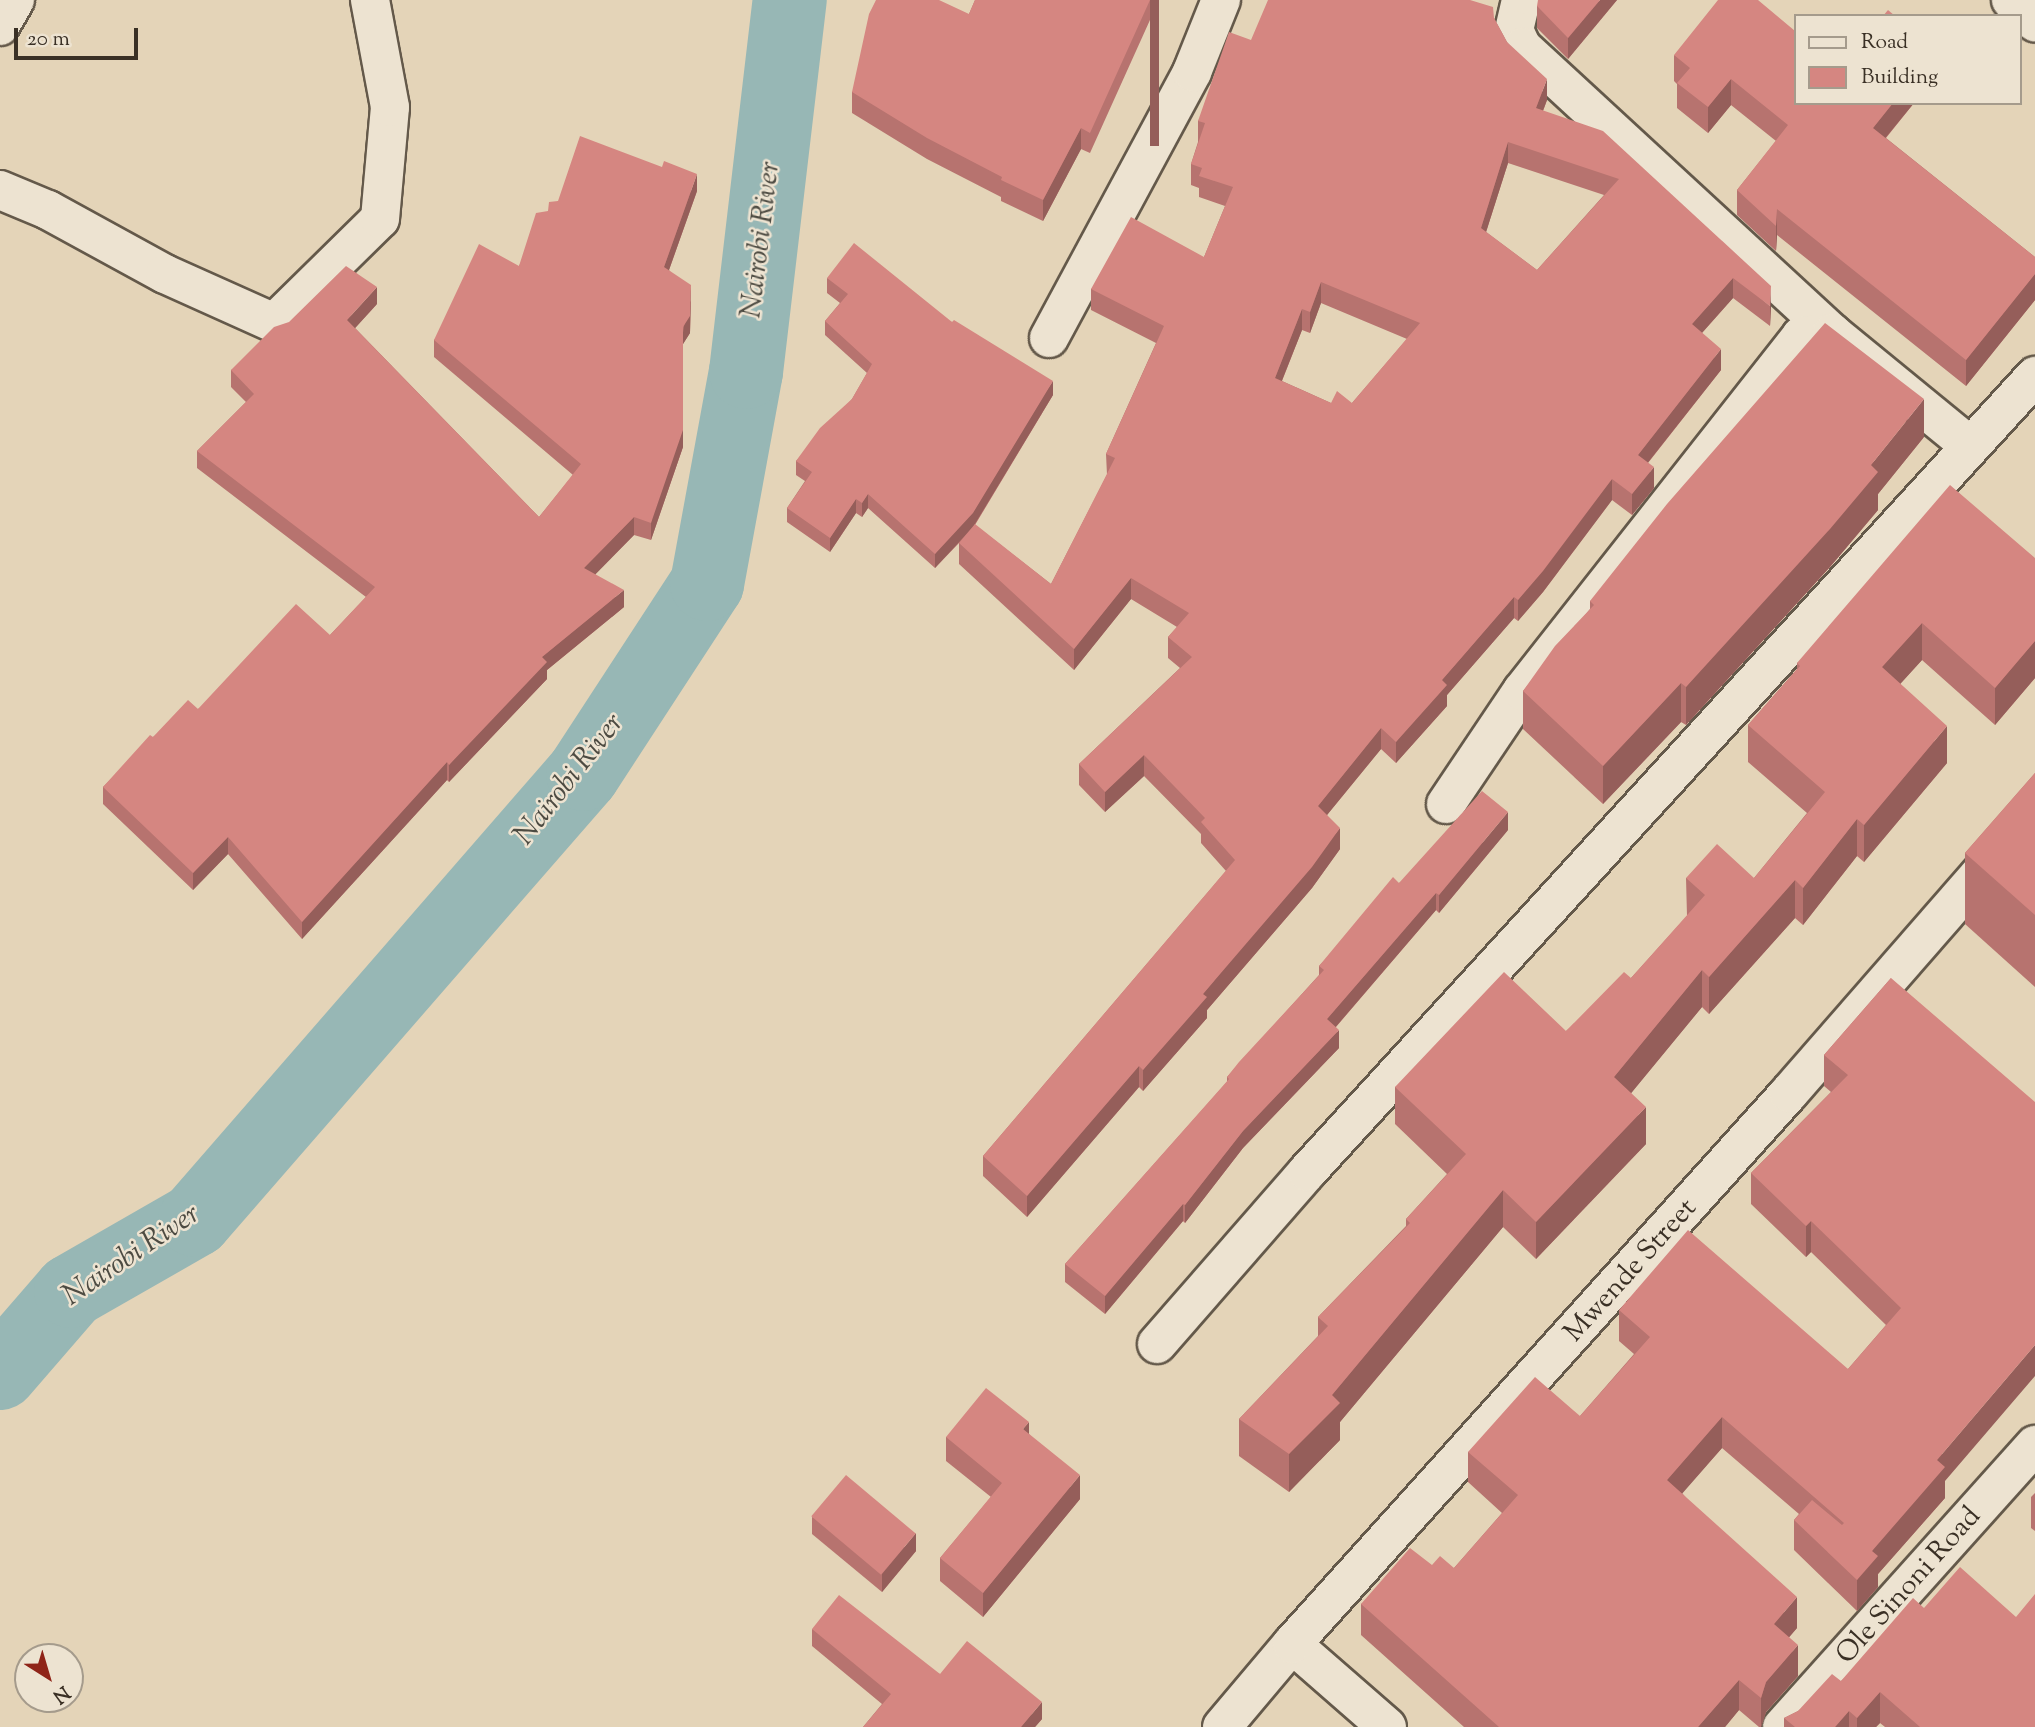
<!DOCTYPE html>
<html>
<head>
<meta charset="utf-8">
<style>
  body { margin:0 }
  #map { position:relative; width:2035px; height:1727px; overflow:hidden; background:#e4d4b8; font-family:"Sorts Mill Goudy",serif }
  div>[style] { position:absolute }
  .river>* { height:74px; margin:-37px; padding:0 37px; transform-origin:37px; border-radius:37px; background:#97b7b5 }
  .roads { filter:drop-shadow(2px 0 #64594a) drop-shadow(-2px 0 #64594a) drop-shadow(0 2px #64594a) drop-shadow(0 -2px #64594a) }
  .minor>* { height:38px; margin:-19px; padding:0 19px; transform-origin:19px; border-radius:19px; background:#ede3d1 }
  .wall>* { inset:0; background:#b7736f }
  .shaded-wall>* { inset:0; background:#955e5a; transform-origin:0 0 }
  .building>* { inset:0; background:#d58681; transform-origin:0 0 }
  span { translate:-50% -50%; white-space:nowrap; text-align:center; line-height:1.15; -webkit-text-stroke:5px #ede3d1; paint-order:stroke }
  .street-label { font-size:28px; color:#3a3025 }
  .water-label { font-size:30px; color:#4d4b42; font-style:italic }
  .legend { position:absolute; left:1794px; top:14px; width:228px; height:91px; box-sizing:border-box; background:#ede3d1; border:2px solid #a59b8c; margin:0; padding:9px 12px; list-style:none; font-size:21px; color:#3a3025 }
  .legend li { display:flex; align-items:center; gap:14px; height:35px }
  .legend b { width:35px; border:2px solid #a59b8c }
  .north { position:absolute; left:14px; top:1643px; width:70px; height:70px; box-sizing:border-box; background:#ede3d1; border:2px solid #a59b8c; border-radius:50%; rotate:143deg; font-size:19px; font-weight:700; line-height:28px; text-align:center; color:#3a3025 }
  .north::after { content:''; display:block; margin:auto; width:24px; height:32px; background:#8f2418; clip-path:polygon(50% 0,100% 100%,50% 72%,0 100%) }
  .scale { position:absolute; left:14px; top:28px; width:124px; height:32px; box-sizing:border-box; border:4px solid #3a3025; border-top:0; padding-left:9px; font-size:21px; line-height:24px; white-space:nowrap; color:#3a3025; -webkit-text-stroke:5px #ede3d1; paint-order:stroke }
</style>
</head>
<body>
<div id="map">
  <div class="river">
    <i style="left:0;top:1373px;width:108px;rotate:-49.1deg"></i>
    <i style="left:71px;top:1291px;width:143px;rotate:-29.8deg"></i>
    <i style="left:195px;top:1220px;width:591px;rotate:-48.98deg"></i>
    <i style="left:583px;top:774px;width:227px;rotate:-56.9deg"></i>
    <i style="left:707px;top:584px;width:216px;rotate:-79.6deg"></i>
    <i style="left:746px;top:372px;width:375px;rotate:-83.3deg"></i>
  </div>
  <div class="roads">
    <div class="minor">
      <i style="left:1521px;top:0;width:31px;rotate:103deg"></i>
      <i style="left:1514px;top:30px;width:19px;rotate:65deg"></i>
      <i style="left:1522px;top:47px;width:422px;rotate:42.7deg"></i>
      <i style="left:2011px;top:0;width:33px;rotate:43deg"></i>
      <i style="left:0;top:26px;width:30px;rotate:-60deg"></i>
      <i style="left:0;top:190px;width:52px;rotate:22.6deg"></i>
      <i style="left:48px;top:210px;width:133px;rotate:28.7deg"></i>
      <i style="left:165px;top:274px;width:120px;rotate:24.2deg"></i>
      <i style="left:274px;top:323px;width:148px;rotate:-44.5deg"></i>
      <i style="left:380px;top:219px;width:112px;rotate:-84.9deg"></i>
      <i style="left:390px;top:107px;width:109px;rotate:-100.6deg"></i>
      <i style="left:1049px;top:338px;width:302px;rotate:-61.7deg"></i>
      <i style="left:1192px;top:72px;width:78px;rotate:-68.1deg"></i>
      <i style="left:1446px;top:804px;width:136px;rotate:-56.1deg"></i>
      <i style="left:1522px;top:691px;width:452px;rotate:-51.8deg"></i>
      <i style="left:1801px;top:336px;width:31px;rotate:-6deg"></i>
      <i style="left:1832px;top:333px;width:178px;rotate:39.3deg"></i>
      <i style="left:1157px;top:1344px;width:228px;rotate:-48.9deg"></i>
      <i style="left:1307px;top:1172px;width:1079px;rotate:-47.55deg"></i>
      <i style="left:1292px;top:1644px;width:126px;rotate:41.1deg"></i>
      <i style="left:1222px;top:1727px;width:109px;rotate:-49.9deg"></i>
      <i style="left:1292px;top:1644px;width:742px;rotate:-47.95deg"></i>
      <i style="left:1789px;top:1093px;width:374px;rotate:-48.9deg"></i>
      <i style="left:1782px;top:1727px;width:379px;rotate:-48.1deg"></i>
    </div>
  </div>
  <div class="wall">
    <i style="clip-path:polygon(975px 0,1159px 0,1090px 153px,1081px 149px,1043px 221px,1001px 201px,1001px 197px,927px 159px,852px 113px,852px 92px,969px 14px)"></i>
    <i style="clip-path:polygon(1617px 0,1568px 59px,1537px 28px,1537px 6px)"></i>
    <i style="clip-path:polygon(evenodd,1494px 18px,1507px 42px,1547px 100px,1543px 111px,1771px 307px,1770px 326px,1733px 298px,1702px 333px,1721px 370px,1648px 463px,1654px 488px,1632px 515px,1612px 500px,1543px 592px,1518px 621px,1514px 618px,1447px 695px,1447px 706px,1396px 763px,1381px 749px,1327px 815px,1340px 849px,1312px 888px,1207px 1010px,1207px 1018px,1143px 1091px,1139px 1087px,1027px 1217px,983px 1176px,983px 1156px,1226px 871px,1201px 843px,1201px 834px,1144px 776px,1105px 812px,1079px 785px,1079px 764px,1180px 668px,1168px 658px,1168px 637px,1177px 627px,1131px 599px,1074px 670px,959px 564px,959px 543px,935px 568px,868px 508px,862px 517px,856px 513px,830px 552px,787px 522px,787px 508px,805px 481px,796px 475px,796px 461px,852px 399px,867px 373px,825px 335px,825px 321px,840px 303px,827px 293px,827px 278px,952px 322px,1053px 395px,975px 525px,1051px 584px,1107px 475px,1106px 454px,1156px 343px,1091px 310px,1091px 289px,1204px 257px,1225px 206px,1199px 197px,1199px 188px,1191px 185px,1191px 164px,1198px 142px,1198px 121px,1251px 40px,1494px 18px,1508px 163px,1604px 195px,1537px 270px,1486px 232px,1508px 163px,1494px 18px,1321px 303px,1407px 339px,1352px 403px,1331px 403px,1282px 381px,1302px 330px,1310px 333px,1321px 303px)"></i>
    <i style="clip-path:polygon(1674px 55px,1795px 103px,1914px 103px,1886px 138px,2035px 257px,2035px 300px,1966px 386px,1777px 235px,1776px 251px,1737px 215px,1737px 190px,1776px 141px,1731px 105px,1708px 133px,1677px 108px,1677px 84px,1674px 81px)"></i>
    <i style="clip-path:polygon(697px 191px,669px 270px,691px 302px,690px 333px,683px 344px,683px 447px,651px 540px,634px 535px,595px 574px,624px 607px,547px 670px,547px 679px,449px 782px,447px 780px,302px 939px,228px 854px,193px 890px,103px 804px,103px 787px,153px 737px,198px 709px,330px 635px,366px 597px,197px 468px,197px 451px,246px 402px,231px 387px,231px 370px,377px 304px,355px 328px,539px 517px,573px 475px,434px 357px,434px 340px,519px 266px,548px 211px,558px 201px)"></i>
    <i style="clip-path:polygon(1924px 437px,1878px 494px,1878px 510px,1830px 567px,1686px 725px,1681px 722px,1603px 804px,1523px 729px,1523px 691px,1590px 609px,1590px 601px)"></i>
    <i style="clip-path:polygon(2035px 558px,2035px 678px,1995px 725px,1922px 660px,1900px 684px,1947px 763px,1864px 862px,1857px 856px,1803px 925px,1795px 918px,1709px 1014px,1702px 1007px,1631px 1093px,1646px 1144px,1536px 1259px,1503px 1227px,1340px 1422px,1340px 1440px,1289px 1492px,1239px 1456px,1239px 1419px,1318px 1336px,1318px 1317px,1406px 1226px,1406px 1219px,1447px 1174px,1395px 1124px,1395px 1087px,1566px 1031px,1631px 978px,1687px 916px,1686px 878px,1754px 878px,1807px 813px,1748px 762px,1748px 725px,1797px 669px,1797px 663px)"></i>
    <i style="clip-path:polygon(2035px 773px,2035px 987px,1965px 924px,1965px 853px)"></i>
    <i style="clip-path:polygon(1508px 830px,1439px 913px,1436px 910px,1336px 1027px,1339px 1048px,1243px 1148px,1185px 1223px,1183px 1221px,1105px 1314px,1065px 1282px,1065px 1264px,1227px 1082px,1227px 1077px,1319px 975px,1319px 966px,1399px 883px)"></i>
    <i style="clip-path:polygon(1891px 978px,1945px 1481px,1945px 1498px,1878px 1574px,1878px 1587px,1857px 1611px,1794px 1550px,1794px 1520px,1799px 1514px,1722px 1448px,1682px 1493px,1797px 1628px,1789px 1637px,1798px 1676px,1766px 1712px,1761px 1727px,1759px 1727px,1739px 1710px,1725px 1727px,1464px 1727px,1361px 1635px,1361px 1604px,1432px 1565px,1454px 1568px,1502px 1513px,1468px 1482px,1468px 1452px,1580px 1416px,1634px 1354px,1619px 1341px,1619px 1310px,1848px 1369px,1886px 1325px,1811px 1252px,1806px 1257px,1751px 1204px,1751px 1173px,1831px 1092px,1824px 1086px,1824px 1055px)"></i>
    <i style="clip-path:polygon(1029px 1434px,1080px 1499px,983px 1617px,940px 1581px,940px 1558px,991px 1497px,946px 1461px,946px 1437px)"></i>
    <i style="clip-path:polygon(2035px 1493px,2035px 1531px,2031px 1528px,2031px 1497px)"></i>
    <i style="clip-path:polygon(812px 1517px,916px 1551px,882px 1592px,812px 1534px)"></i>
    <i style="clip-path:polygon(1924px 1608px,2016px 1617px,2035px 1727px,1885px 1727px,1880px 1723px,1876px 1727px,1784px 1727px,1784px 1718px,1798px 1711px,1841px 1681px)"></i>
    <i style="clip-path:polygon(812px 1629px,940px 1674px,1042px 1719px,1035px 1727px,863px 1727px,882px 1704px,812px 1646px)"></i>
  </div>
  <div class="shaded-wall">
    <i style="left:1150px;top:0;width:9px;height:146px"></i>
    <i style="clip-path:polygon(1600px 0,1617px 0,1568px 59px,1568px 38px)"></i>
    <i style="clip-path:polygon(1547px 79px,1547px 100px,1536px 129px,1536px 108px)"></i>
    <i style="clip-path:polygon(1731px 79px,1731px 105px,1708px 133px,1708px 107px)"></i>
    <i style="clip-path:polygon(1893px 103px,1914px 103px,1873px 153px,1873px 128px)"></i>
    <i style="clip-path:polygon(1081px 128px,1081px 149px,1043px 221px,1043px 200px)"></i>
    <i style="clip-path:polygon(1508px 142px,1508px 163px,1481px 248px,1481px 228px)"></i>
    <i style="clip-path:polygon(697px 174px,697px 191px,664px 284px,664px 267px)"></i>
    <i style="clip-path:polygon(1777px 209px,1777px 235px,1776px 251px,1776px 226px)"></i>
    <i style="clip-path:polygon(2035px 274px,2035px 300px,1966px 386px,1966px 360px)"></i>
    <i style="clip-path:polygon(1733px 278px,1733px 298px,1692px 344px,1692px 324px)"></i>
    <i style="clip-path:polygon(1321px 282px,1321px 303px,1310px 333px,1310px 312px)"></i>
    <i style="clip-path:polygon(691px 285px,690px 333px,683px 344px,683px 447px,651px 540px,651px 523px)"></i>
    <i style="clip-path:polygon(1771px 286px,1771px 307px,1770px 326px,1770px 306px)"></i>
    <i style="clip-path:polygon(377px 287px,377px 304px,347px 337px,347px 320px)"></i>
    <i style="clip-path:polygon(1302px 309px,1302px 330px,1275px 398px,1275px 378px)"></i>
    <i style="clip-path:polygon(1721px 349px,1721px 370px,1638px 475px,1638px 455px)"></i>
    <i style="clip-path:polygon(1053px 381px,1053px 395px,973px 527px,935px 568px,935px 554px)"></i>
    <i style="clip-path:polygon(1924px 399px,1924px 437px,1878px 494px,1878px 510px,1830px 567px,1686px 725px,1686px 687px,1871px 465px)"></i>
    <i style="clip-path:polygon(1654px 467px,1654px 488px,1632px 515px,1632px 494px)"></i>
    <i style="clip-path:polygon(1612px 479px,1612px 500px,1543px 592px,1518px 621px,1518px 600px)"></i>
    <i style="clip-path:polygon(868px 494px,868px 508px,862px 517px,862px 503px)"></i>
    <i style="clip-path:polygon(856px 499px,856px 513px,830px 552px,830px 538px)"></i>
    <i style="clip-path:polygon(634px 517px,634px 535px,584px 586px,584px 568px)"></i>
    <i style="clip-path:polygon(1131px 578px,1131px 599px,1074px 670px,1074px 649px)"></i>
    <i style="clip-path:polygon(624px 590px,624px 607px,547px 670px,547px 679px,449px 782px,449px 765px,542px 657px)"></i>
    <i style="clip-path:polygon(1514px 597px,1514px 618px,1447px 695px,1447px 706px,1396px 763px,1396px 742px,1442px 680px)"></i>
    <i style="clip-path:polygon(1922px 623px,1922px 660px,1882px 704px,1882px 667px)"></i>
    <i style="clip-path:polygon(2035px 641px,2035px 678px,1995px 725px,1995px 688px)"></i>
    <i style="clip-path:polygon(1681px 683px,1681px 722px,1603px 804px,1603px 766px)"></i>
    <i style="clip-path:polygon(1947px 726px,1947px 763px,1864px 862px,1864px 825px)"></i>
    <i style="clip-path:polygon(1381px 728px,1381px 749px,1318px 826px,1318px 806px)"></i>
    <i style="clip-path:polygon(1144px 755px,1144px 776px,1105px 812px,1105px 792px)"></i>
    <i style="clip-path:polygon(447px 762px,447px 780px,302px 939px,302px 922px)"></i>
    <i style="clip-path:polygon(1508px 812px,1508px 830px,1439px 913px,1439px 895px)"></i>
    <i style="clip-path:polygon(1857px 819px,1857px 856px,1803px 925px,1803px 888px)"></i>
    <i style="clip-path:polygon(1340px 828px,1340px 849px,1312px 888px,1207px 1010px,1207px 1018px,1143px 1091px,1143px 1070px,1203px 994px)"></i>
    <i style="clip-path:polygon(228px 837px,228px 854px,193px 890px,193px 873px)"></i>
    <i style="clip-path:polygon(1795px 880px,1795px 918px,1709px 1014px,1709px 977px)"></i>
    <i style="clip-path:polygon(1436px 893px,1436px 910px,1327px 1037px,1327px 1019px)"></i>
    <i style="clip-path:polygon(1702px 970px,1702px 1007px,1614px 1114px,1614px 1077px)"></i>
    <i style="clip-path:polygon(1339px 1030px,1339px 1048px,1243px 1148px,1185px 1223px,1185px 1205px,1243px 1131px)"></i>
    <i style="clip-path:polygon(1139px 1066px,1139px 1087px,1027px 1217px,1027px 1196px)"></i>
    <i style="clip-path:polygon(1646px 1107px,1646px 1144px,1536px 1259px,1536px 1222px)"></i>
    <i style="clip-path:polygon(1503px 1190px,1503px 1227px,1340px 1422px,1340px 1440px,1289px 1492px,1289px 1454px,1332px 1395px)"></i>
    <i style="clip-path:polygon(1183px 1204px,1183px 1221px,1105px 1314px,1105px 1296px)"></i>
    <i style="clip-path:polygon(1811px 1221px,1811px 1252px,1806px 1257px,1806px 1226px)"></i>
    <i style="clip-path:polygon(2035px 1345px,2035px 1376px,1945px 1481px,1945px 1498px,1878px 1574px,1878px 1587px,1857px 1611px,1857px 1580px,1872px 1551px,1937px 1460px)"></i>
    <i style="clip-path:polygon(1722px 1417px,1722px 1448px,1667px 1511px,1667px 1480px)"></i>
    <i style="clip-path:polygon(1029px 1422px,1029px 1446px,1023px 1429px)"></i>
    <i style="clip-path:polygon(1080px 1475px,1080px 1499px,983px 1617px,983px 1593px)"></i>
    <i style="clip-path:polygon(916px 1533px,916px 1551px,882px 1592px,882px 1574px)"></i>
    <i style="clip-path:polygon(1797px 1597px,1797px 1628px,1774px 1655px,1774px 1624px)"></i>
    <i style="clip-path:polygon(1798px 1645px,1798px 1676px,1766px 1712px,1761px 1727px,1761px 1698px,1766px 1682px)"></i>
    <i style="clip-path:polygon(1739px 1680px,1739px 1710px,1725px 1727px,1698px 1727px)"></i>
    <i style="clip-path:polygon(1880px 1692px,1880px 1723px,1876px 1727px,1857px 1727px,1857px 1718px)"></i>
    <i style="clip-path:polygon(1042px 1702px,1042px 1719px,1035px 1727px,1021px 1727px)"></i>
    <i style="clip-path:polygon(1849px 1711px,1849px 1727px,1835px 1727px)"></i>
  </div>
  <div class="building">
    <i style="clip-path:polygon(876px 0,939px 0,969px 14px,975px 0,1150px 0,1090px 133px,1081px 128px,1043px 200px,1001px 180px,1002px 177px,927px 138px,852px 92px,869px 14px)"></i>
    <i style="clip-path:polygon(evenodd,1268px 0,1470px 0,1493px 7px,1494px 18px,1507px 42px,1547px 79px,1536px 108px,1603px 131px,1771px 286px,1770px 306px,1733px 278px,1692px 324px,1721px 349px,1638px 455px,1654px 467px,1632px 494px,1612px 479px,1543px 571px,1518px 600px,1514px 597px,1442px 680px,1447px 685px,1396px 742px,1381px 728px,1318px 806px,1340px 828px,1312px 867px,1203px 994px,1207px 997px,1143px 1070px,1139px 1066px,1027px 1196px,983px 1156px,1235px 860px,1201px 822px,1205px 818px,1144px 755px,1105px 792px,1079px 764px,1192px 657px,1168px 637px,1189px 613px,1131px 578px,1074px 649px,959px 543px,975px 524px,1051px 584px,1115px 458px,1106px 454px,1164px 326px,1091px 289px,1131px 217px,1204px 257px,1233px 187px,1199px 176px,1202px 168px,1191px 164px,1205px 123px,1198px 121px,1229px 32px,1251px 40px,1268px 0,1508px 142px,1619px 179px,1537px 270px,1481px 228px,1508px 142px,1268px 0,1321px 282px,1420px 323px,1352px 403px,1337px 391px,1331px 403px,1275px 378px,1302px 309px,1310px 312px,1321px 282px)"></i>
    <i style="clip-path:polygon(1538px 0,1600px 0,1568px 38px,1537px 6px)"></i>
    <i style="clip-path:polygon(1718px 0,1758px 0,1795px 31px,1795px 103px,1893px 103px,1873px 128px,2035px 257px,2035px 274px,1966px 360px,1777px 209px,1776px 226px,1737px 190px,1788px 125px,1731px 79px,1708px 107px,1677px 83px,1690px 68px,1674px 55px)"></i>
    <i style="clip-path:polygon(1888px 10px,1895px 16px,1883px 16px)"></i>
    <i style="clip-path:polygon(580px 136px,662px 167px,664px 161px,697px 174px,664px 267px,691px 285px,690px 316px,683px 327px,683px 430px,651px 523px,634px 517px,584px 568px,624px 590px,542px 657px,547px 662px,449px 765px,447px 762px,302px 922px,228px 837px,193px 873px,103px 787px,150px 735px,153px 737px,188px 700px,198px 709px,296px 604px,330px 635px,375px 587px,197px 451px,254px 394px,231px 370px,274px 327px,289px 322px,346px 266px,377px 287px,347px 320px,539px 517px,581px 464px,434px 340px,479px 244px,519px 266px,536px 213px,548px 211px,549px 202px,558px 201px)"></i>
    <i style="clip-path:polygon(854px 243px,952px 322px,954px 320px,1053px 381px,973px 513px,935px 554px,868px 494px,862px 503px,856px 499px,830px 538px,787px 508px,812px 472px,796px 461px,820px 428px,852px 399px,872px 364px,825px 321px,848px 294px,827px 278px)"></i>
    <i style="clip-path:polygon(1825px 323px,1924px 399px,1871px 465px,1878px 472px,1830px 529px,1686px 687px,1681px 683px,1603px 766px,1523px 691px,1555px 646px,1594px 605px,1590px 601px,1667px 504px)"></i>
    <i style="clip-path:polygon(1950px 485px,2035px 558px,2035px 641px,1995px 688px,1922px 623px,1882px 667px,1947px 726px,1864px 825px,1857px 819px,1803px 888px,1795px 880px,1709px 977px,1702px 970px,1614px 1077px,1646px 1107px,1536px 1222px,1503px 1190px,1332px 1395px,1340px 1403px,1289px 1454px,1239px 1419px,1328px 1326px,1318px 1317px,1410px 1223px,1406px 1219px,1466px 1154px,1395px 1087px,1504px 972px,1566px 1031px,1624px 972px,1631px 978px,1705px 895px,1686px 878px,1717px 844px,1754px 878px,1825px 792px,1748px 725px,1800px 666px,1797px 663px)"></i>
    <i style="clip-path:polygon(2035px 773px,2035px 915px,1965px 853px)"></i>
    <i style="clip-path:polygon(1482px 791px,1508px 812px,1439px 895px,1436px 893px,1327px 1019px,1339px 1030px,1243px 1131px,1185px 1205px,1183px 1204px,1105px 1296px,1065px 1264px,1229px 1079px,1227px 1077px,1239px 1062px,1324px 970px,1319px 966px,1393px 877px,1399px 883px)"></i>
    <i style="clip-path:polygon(1891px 978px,2035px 1102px,2035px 1345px,1937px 1460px,1945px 1467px,1872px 1551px,1878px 1556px,1857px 1580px,1794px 1520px,1812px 1500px,1842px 1525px,1844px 1523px,1722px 1417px,1667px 1480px,1797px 1597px,1774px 1624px,1798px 1645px,1766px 1682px,1761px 1698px,1739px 1680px,1698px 1727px,1499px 1727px,1361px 1604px,1410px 1548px,1432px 1565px,1440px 1556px,1454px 1568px,1518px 1495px,1468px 1452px,1535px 1377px,1580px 1416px,1650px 1337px,1619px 1310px,1688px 1230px,1848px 1369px,1901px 1308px,1811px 1221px,1806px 1226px,1751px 1173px,1848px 1075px,1824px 1055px)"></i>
    <i style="clip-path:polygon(986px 1388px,1029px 1422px,1023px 1429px,1080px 1475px,983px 1593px,940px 1558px,1002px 1483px,946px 1437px)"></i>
    <i style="left:846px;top:1475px;width:91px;height:54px;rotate:40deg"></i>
    <i style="clip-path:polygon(1960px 1567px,2016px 1617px,2035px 1594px,2035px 1727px,1920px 1727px,1880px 1692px,1857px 1718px,1849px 1711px,1835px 1727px,1795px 1727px,1784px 1718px,1798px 1711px,1832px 1674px,1841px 1681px,1913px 1598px,1924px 1608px)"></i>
    <i style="clip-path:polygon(839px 1595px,940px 1674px,967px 1641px,1042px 1702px,1021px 1727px,863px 1727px,891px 1694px,812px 1629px)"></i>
  </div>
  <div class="street-label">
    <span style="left:1631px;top:1271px;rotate:-48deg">Mwende Street</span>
    <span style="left:1909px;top:1586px;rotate:-48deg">Ole Sinoni Road</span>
  </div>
  <div class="water-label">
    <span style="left:762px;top:240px;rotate:-83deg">Nairobi River</span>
    <span style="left:570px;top:780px;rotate:-52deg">Nairobi River</span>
    <span style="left:132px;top:1256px;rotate:-34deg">Nairobi River</span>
  </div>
  <ul class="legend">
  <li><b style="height:9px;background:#ede3d1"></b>Road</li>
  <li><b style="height:19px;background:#d58681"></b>Building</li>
  </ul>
  <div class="north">N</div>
  <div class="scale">20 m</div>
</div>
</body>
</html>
